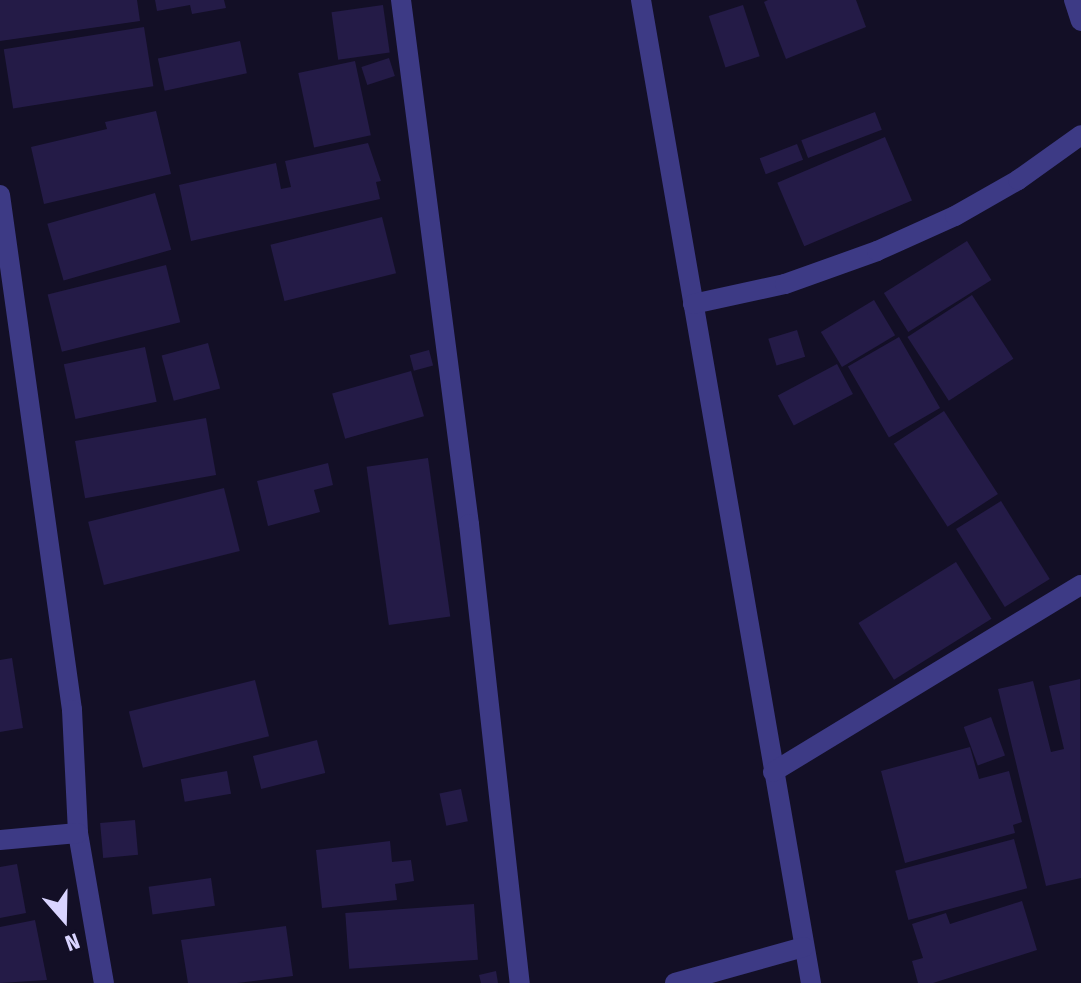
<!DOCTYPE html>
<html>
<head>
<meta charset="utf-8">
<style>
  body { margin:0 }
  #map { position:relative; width:1081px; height:983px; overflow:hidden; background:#130f26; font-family:"Fira Sans Condensed",sans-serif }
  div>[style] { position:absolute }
  .building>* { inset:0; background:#241b47; transform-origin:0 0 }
  .minor>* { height:20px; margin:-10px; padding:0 10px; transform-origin:10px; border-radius:10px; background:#3d3a85 }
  span { translate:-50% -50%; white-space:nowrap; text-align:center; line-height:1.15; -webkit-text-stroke:8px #130f26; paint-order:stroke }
  .north { position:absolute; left:24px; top:879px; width:80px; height:80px; -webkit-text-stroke:6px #130f26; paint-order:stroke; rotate:160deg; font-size:22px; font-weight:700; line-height:32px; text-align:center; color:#d9d4ff }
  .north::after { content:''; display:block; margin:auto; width:28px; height:36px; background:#d9d4ff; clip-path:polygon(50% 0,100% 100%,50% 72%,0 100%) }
</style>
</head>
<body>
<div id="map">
  <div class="building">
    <i style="clip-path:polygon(0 0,137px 0,140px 21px,0 41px)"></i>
    <i style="clip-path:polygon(155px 0,224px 0,226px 8px,192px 14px,190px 5px,157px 11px)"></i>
    <i style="clip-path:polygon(768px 0,856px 0,866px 27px,786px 59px,764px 2px)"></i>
    <i style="left:383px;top:5px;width:48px;height:52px;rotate:82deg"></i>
    <i style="left:743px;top:5px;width:54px;height:36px;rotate:72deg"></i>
    <i style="left:144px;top:27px;width:60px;height:142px;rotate:81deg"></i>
    <i style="left:240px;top:41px;width:33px;height:84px;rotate:78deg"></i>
    <i style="left:389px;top:58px;width:19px;height:29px;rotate:72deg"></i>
    <i style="left:355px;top:61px;width:76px;height:58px;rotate:78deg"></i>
    <i style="clip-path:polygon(156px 111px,171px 174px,44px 204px,31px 147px,107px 129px,105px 122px)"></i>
    <i style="left:875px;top:112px;width:19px;height:79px;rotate:69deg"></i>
    <i style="left:885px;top:137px;width:69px;height:117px;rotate:67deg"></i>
    <i style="clip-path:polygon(368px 143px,381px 181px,376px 182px,380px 199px,191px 241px,179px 185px,276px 163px,281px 189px,291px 187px,285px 161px)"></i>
    <i style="left:797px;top:144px;width:17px;height:40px;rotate:69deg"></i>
    <i style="left:155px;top:193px;width:59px;height:112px;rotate:74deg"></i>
    <i style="left:382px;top:217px;width:58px;height:115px;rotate:76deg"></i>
    <i style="left:967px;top:241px;width:46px;height:98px;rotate:58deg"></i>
    <i style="left:166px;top:265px;width:59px;height:122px;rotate:76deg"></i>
    <i style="left:972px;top:295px;width:76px;height:77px;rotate:57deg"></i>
    <i style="left:874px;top:300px;width:41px;height:62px;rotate:59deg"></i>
    <i style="left:797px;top:330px;width:28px;height:30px;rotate:73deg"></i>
    <i style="left:899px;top:337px;width:82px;height:59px;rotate:60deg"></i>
    <i style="left:208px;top:343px;width:47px;height:48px;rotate:75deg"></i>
    <i style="left:145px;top:347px;width:56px;height:83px;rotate:78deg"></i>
    <i style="left:429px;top:350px;width:16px;height:20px;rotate:75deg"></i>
    <i style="left:837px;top:364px;width:34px;height:67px;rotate:62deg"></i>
    <i style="left:411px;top:371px;width:47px;height:82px;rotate:74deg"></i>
    <i style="left:944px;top:411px;width:99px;height:60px;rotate:57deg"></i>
    <i style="left:206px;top:418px;width:58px;height:133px;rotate:80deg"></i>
    <i style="left:428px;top:458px;width:160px;height:62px;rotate:82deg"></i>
    <i style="clip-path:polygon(328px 463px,333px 485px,314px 490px,320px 512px,268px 526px,257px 481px)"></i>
    <i style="left:224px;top:488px;width:65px;height:140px;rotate:76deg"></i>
    <i style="left:1001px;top:501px;width:92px;height:53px;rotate:58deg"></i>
    <i style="left:956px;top:562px;width:67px;height:115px;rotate:58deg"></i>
    <i style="clip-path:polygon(12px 658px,23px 728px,0 732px,0 660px)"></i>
    <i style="clip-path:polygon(1080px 679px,1081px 878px,1046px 886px,998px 689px,1033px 681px,1051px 752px,1064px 749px,1049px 686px)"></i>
    <i style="left:255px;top:680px;width:58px;height:130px;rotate:76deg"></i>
    <i style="left:991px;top:717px;width:41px;height:29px;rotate:70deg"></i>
    <i style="left:317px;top:740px;width:34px;height:66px;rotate:76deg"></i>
    <i style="clip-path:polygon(970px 747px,979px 779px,1009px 771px,1022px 822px,1013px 825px,1015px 833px,905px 863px,881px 771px)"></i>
    <i style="left:227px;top:771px;width:23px;height:47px;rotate:80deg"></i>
    <i style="left:461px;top:789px;width:33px;height:22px;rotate:78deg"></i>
    <i style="left:135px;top:820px;width:35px;height:35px;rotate:85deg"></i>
    <i style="left:1014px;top:839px;width:51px;height:123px;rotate:75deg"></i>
    <i style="clip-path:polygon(390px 841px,392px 862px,411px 860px,414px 881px,395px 884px,397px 900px,322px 908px,316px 850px)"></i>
    <i style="clip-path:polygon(17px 864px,26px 913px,0 918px,0 867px)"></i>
    <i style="left:211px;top:878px;width:28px;height:63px;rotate:82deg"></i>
    <i style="clip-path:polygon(1022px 901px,1037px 950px,933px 983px,918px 983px,912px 961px,923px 958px,912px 924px,946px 913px,950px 924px)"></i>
    <i style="left:474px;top:904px;width:56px;height:129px;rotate:86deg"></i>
    <i style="clip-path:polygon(35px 920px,47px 980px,0 983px,0 927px)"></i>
    <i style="clip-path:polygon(286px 926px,293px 976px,237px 983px,188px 983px,181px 940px)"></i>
    <i style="clip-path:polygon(496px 971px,498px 983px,481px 983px,479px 975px)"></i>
  </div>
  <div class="minor">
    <i style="left:401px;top:0;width:528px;rotate:82.61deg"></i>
    <i style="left:469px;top:524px;width:462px;rotate:83.7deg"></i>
    <i style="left:641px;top:0;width:998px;rotate:80.19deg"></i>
    <i style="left:1074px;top:0;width:22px;rotate:72deg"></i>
    <i style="left:0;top:195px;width:520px;rotate:82.04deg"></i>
    <i style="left:72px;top:710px;width:123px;rotate:87.2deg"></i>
    <i style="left:78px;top:833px;width:152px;rotate:80.2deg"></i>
    <i style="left:693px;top:304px;width:94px;rotate:-12.3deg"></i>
    <i style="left:785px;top:284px;width:98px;rotate:-19.7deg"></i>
    <i style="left:877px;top:251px;width:85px;rotate:-24.2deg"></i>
    <i style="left:955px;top:216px;width:73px;rotate:-29.7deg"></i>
    <i style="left:1018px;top:180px;width:77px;rotate:-35.5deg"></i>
    <i style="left:773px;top:772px;width:360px;rotate:-31.3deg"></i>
    <i style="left:0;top:840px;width:78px;rotate:-5.1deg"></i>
    <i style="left:675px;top:983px;width:134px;rotate:-15.6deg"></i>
  </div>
  <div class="north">N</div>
</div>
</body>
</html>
